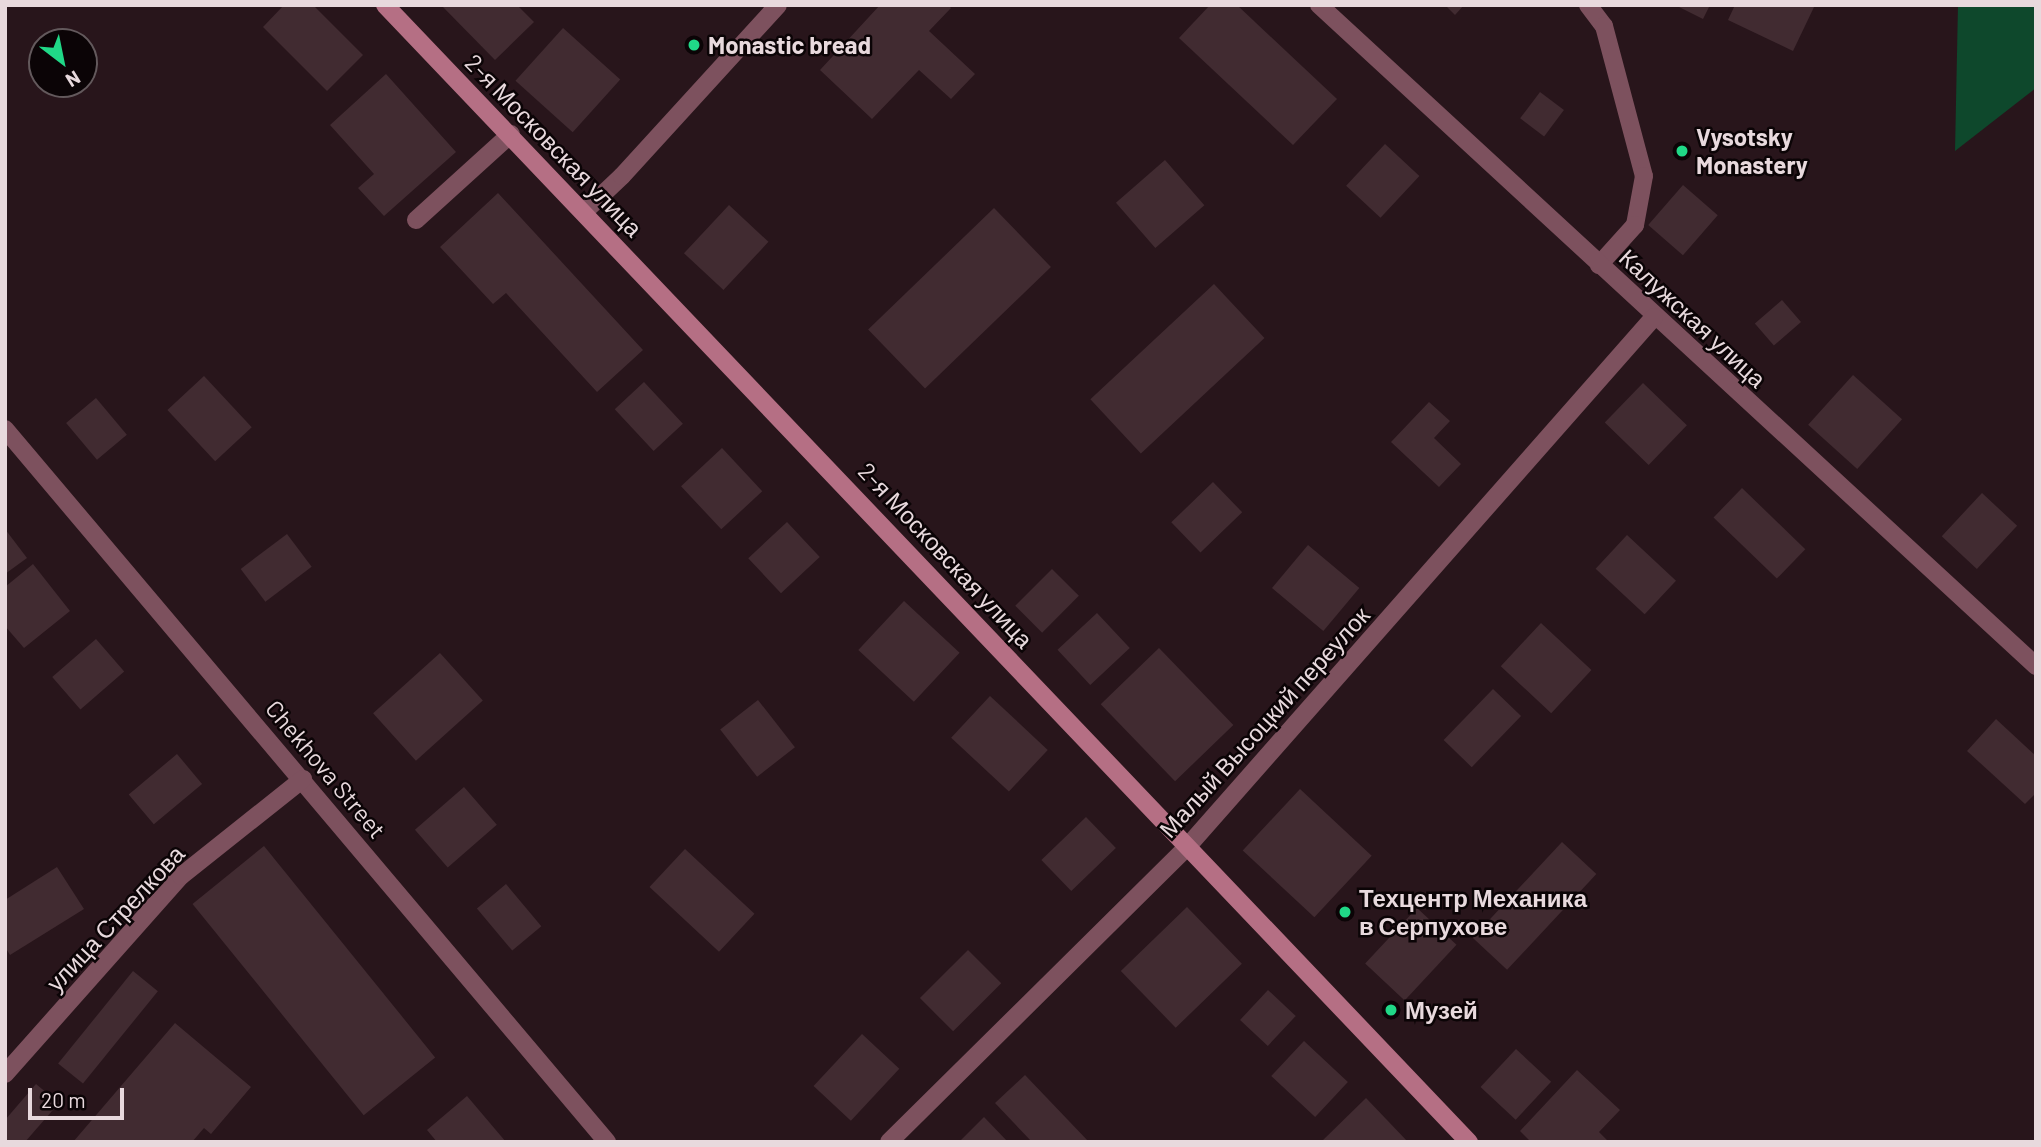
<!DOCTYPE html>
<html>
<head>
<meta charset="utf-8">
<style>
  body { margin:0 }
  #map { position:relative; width:2041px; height:1147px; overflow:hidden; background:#28151b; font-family:Barlow,sans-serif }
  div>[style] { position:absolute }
  .green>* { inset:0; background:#0e482c }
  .building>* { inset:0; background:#412b31; transform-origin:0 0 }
  .lane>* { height:18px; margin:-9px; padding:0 9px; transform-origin:9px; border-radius:9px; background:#7d515e }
  .street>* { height:18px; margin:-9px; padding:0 9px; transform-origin:9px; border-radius:9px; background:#7d515e }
  .secondary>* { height:18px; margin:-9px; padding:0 9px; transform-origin:9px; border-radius:9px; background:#b56f84 }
  .dots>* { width:19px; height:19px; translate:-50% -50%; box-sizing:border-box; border:4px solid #0b0406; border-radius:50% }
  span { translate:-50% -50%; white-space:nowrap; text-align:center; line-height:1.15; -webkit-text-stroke:5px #0b0406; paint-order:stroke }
  .poi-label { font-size:24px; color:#e8d9dd; font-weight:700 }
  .left { translate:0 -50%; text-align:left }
  .street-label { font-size:24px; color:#e8d9dd }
  .frame { position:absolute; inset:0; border:7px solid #e8d9dd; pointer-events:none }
  .north { position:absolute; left:28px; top:28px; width:70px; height:70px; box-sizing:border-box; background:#0b0406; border:2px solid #63595c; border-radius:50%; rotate:148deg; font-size:19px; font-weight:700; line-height:28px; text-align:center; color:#e8d9dd }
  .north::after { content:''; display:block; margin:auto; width:24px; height:32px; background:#20d887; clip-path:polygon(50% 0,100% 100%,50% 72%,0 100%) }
  .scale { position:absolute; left:28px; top:1088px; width:96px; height:32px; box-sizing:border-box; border:4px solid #e8d9dd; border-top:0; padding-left:9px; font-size:21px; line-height:24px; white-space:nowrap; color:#e8d9dd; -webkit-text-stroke:5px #0b0406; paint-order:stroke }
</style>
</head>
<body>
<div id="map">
  <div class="green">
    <i style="clip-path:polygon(1958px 5px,2036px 5px,2036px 88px,1955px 151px)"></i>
  </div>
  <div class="building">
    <i style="clip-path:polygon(284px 5px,313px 5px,363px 55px,327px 91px,263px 27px)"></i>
    <i style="clip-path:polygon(441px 5px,517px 5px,534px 22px,495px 60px)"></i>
    <i style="clip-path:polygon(880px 5px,948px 5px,951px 8px,929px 31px,975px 74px,951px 99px,919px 70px,872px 119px,820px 70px)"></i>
    <i style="clip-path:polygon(1210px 5px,1237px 5px,1337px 99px,1293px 145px,1179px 38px)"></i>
    <i style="clip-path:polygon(1445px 5px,1464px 5px,1455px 15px)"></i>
    <i style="clip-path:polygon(1675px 5px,1710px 5px,1703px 19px)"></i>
    <i style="clip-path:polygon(1735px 5px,1815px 5px,1793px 51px,1728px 20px)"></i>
    <i style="left:563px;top:28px;width:77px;height:71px;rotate:42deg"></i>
    <i style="clip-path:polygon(386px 74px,456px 152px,384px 216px,358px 188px,374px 174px,330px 125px)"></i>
    <i style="left:1540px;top:92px;width:30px;height:33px;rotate:37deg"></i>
    <i style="left:1385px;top:144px;width:47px;height:57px;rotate:43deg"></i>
    <i style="left:1165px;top:160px;width:60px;height:65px;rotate:49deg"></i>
    <i style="left:1683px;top:185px;width:46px;height:53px;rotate:41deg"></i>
    <i style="clip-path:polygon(498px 193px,643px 350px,597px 392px,506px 293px,493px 304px,440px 247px)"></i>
    <i style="left:729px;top:205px;width:54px;height:66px;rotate:43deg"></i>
    <i style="left:994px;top:208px;width:82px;height:175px;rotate:46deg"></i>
    <i style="left:1214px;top:284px;width:74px;height:169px;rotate:47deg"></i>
    <i style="left:1782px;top:300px;width:29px;height:36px;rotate:49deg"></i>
    <i style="left:1853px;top:375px;width:66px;height:67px;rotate:42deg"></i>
    <i style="left:204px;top:376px;width:70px;height:50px;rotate:47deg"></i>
    <i style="left:644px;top:382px;width:57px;height:40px;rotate:47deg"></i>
    <i style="left:1643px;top:383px;width:61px;height:55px;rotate:44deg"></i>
    <i style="left:96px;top:398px;width:48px;height:39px;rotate:50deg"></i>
    <i style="clip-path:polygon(1429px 402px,1450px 421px,1434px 438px,1461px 464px,1439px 487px,1391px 442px)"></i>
    <i style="left:722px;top:448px;width:59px;height:56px;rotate:47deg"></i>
    <i style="left:1213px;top:482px;width:42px;height:58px;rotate:46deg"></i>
    <i style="left:1742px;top:488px;width:88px;height:41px;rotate:44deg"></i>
    <i style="left:1982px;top:493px;width:48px;height:59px;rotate:43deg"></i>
    <i style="left:787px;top:522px;width:48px;height:53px;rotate:47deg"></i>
    <i style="clip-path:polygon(5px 529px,27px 558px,5px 574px)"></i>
    <i style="left:287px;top:534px;width:41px;height:58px;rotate:53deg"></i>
    <i style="left:1627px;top:535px;width:67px;height:46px;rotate:43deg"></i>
    <i style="left:1308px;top:545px;width:67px;height:56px;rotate:40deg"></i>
    <i style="clip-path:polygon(33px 564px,70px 611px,24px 648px,5px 626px,5px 587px)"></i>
    <i style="left:1052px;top:569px;width:38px;height:52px;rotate:45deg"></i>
    <i style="left:904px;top:601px;width:76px;height:67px;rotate:43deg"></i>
    <i style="left:1097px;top:613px;width:48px;height:54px;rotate:47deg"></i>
    <i style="left:1541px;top:623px;width:69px;height:59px;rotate:43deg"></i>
    <i style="left:96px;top:639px;width:43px;height:58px;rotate:49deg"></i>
    <i style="left:1159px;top:648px;width:107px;height:81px;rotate:46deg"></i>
    <i style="left:440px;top:653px;width:64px;height:90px;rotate:48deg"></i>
    <i style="left:1493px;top:689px;width:39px;height:71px;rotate:44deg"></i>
    <i style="left:990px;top:696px;width:79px;height:57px;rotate:43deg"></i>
    <i style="left:758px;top:700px;width:60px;height:48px;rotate:52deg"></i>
    <i style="clip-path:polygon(1996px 719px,2036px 756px,2036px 793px,2025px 804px,1967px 751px)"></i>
    <i style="left:177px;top:754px;width:39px;height:63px;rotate:50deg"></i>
    <i style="left:464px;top:787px;width:50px;height:65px;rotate:49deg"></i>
    <i style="left:1300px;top:789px;width:98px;height:84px;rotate:43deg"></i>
    <i style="left:1086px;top:817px;width:43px;height:62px;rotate:46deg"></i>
    <i style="left:1562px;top:842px;width:47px;height:131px;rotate:43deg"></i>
    <i style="left:264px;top:846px;width:272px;height:92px;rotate:51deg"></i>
    <i style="left:685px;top:849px;width:95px;height:52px;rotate:43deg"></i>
    <i style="clip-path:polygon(57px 867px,84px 909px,10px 955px,5px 947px,5px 900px)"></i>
    <i style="left:506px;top:884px;width:55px;height:38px;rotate:50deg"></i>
    <i style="left:1187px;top:907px;width:79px;height:92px;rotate:46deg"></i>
    <i style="left:1417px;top:908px;width:54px;height:76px;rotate:43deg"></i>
    <i style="left:968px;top:950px;width:47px;height:68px;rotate:45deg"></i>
    <i style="left:133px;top:971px;width:32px;height:119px;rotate:39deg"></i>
    <i style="left:1268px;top:990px;width:38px;height:41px;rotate:43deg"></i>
    <i style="clip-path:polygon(175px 1023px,251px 1087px,211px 1134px,204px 1128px,192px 1142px,73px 1142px)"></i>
    <i style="left:862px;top:1034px;width:51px;height:71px;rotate:43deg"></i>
    <i style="left:1304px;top:1041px;width:60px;height:48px;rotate:43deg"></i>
    <i style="left:1516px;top:1049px;width:48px;height:52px;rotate:43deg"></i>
    <i style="clip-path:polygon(1577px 1070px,1620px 1110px,1599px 1132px,1609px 1142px,1531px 1142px,1520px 1131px)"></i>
    <i style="clip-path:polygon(1025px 1075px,1089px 1142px,1032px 1142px,995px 1103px)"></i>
    <i style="clip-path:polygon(36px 1084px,59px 1103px,25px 1142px,5px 1142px,5px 1120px)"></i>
    <i style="clip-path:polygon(467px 1096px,506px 1142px,437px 1142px,427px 1130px)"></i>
    <i style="clip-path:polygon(1366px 1098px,1408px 1142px,1321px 1142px)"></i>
    <i style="clip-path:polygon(984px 1117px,1008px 1142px,959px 1142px)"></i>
  </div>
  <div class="lane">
    <i style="left:1588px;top:5px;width:26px;rotate:53deg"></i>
    <i style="left:1604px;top:26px;width:155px;rotate:75.1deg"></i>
    <i style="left:1644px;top:176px;width:50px;rotate:100.4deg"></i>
    <i style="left:1635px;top:225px;width:54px;rotate:132deg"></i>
    <i style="left:416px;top:220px;width:128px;rotate:-42.2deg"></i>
  </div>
  <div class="street">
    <i style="left:1319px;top:5px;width:975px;rotate:42.67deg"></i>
    <i style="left:584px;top:212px;width:52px;rotate:-43.5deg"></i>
    <i style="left:622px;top:176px;width:231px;rotate:-47.6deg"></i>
    <i style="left:5px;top:429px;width:933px;rotate:49.82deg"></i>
    <i style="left:5px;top:1074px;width:265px;rotate:-48.4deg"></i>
    <i style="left:181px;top:876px;width:156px;rotate:-38.5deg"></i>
    <i style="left:889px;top:1142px;width:421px;rotate:-44.7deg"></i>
    <i style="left:1188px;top:846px;width:705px;rotate:-48.62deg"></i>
  </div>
  <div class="secondary">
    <i style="left:385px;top:5px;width:1571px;rotate:46.37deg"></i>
  </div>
  <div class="dots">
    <i style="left:694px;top:45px;background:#20d887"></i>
    <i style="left:1682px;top:151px;background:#20d887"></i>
    <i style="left:1345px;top:912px;background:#20d887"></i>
    <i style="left:1391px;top:1010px;background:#20d887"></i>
  </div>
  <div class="poi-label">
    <span class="left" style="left:708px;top:45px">Monastic bread</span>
    <span class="left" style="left:1696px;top:151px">Vysotsky<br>Monastery</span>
    <span class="left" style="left:1359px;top:912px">Техцентр Механика<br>в Серпухове</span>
    <span class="left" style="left:1405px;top:1010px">Музей</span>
  </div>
  <div class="street-label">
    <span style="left:554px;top:145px;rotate:46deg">2-я Московская улица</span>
    <span style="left:1693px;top:318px;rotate:43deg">Калужская улица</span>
    <span style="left:946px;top:555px;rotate:47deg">2-я Московская улица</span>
    <span style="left:1264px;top:722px;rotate:-48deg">Малый Высоцкий переулок</span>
    <span style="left:326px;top:769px;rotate:50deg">Chekhova Street</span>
    <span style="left:115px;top:918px;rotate:-47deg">улица Стрелкова</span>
  </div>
  <div class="frame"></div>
  <div class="north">N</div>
  <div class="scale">20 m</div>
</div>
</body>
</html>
